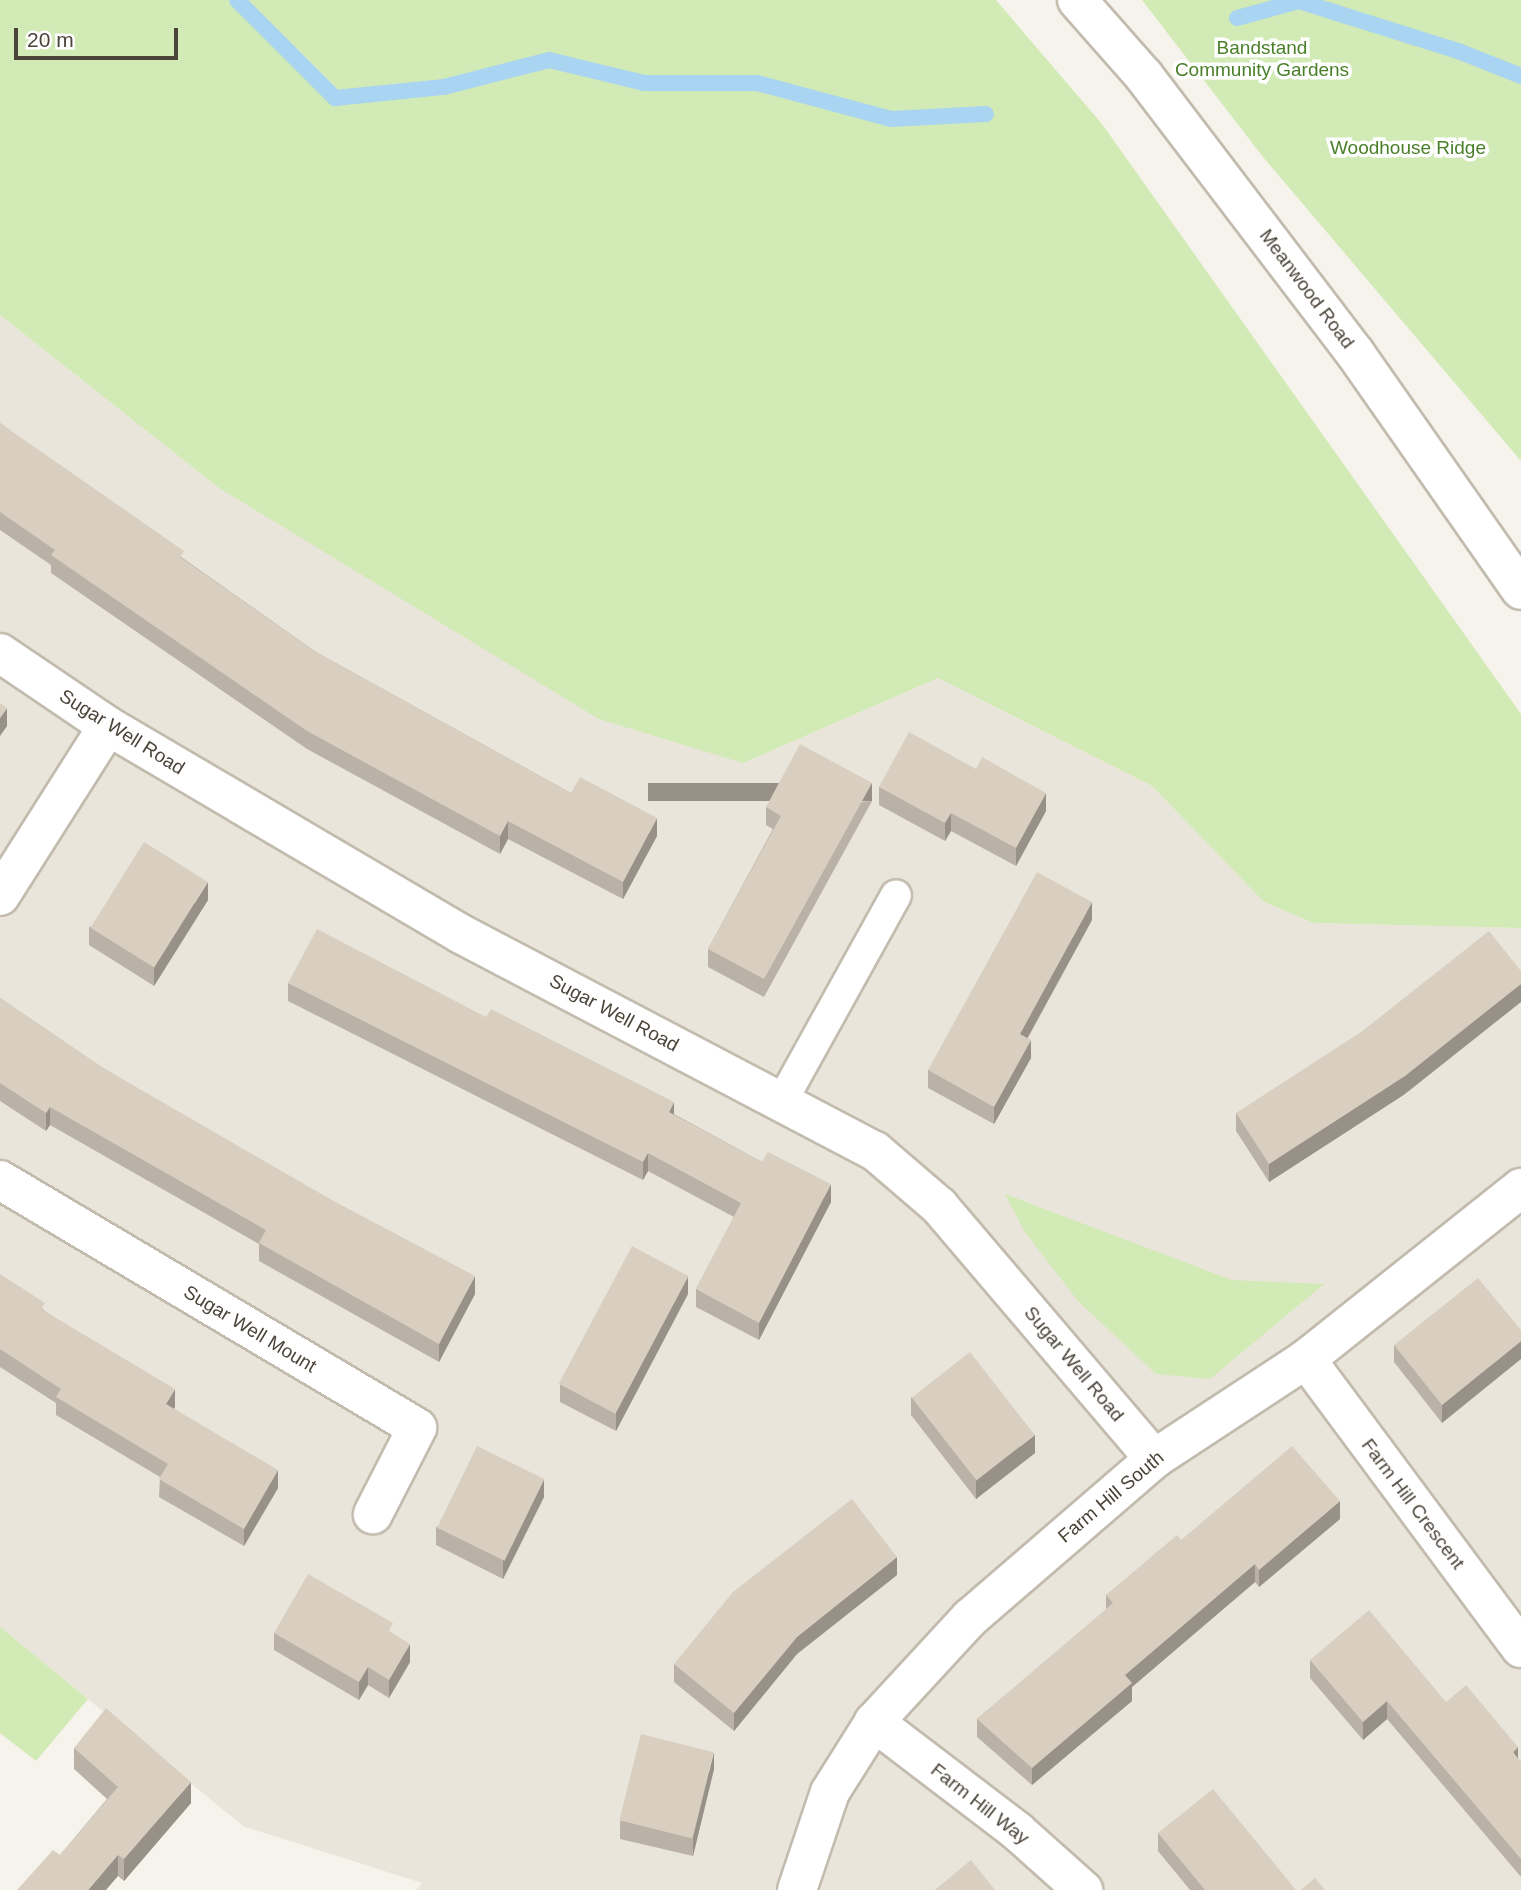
<!DOCTYPE html>
<html>
<head>
<meta charset="utf-8">
<style>
  body { margin:0 }
  #map { position:relative; width:1521px; height:1890px; overflow:hidden; background:#f6f3ec; font-family:Arial,sans-serif }
  div>[style] { position:absolute }
  .residential>* { inset:0; background:#eae5da }
  .green>* { inset:0; background:#d2eab5 }
  .stream>* { height:16px; margin:-8px; padding:0 8px; transform-origin:8px; border-radius:8px; background:#a9d4f2 }
  .roads { filter:drop-shadow(2px 0 #c2bbae) drop-shadow(-2px 0 #c2bbae) drop-shadow(0 2px #c2bbae) drop-shadow(0 -2px #c2bbae) }
  .service>* { height:30px; margin:-15px; padding:0 15px; transform-origin:15px; border-radius:15px; background:#fff }
  .minor>* { height:38px; margin:-19px; padding:0 19px; transform-origin:19px; border-radius:19px; background:#fff }
  .tertiary>* { height:38px; margin:-19px; padding:0 19px; transform-origin:19px; border-radius:19px; background:#fff }
  .wall>* { inset:0; background:#bab2a6 }
  .shaded-wall>* { inset:0; background:#979187; transform-origin:0 0 }
  .building>* { inset:0; background:#d8cfc1; transform-origin:0 0 }
  span { translate:-50% -50%; white-space:nowrap; text-align:center; line-height:1.15; -webkit-text-stroke:7px #fff; paint-order:stroke }
  .park-label { font-size:19px; color:#4a7f2a }
  .street-label { font-size:19px; color:#4b4439 }
  .scale { position:absolute; left:14px; top:28px; width:164px; height:32px; box-sizing:border-box; border:4px solid #4b4439; border-top:0; padding-left:9px; font-size:21px; line-height:24px; white-space:nowrap; color:#4b4439; -webkit-text-stroke:5px #fff; paint-order:stroke }
</style>
</head>
<body>
<div id="map">
  <div class="residential">
    <i style="clip-path:polygon(0 315px,219px 488px,743px 763px,938px 678px,1152px 786px,1264px 902px,1314px 923px,1521px 928px,1521px 1890px,416px 1890px,422px 1883px,243px 1826px,0 1627px)"></i>
  </div>
  <div class="green">
    <i style="clip-path:polygon(0 0,996px 0,1102px 124px,1521px 714px,1521px 928px,1314px 923px,1264px 902px,1152px 786px,938px 678px,743px 763px,599px 719px,219px 488px,0 315px)"></i>
    <i style="clip-path:polygon(1142px 0,1521px 0,1521px 461px,1263px 157px)"></i>
    <i style="clip-path:polygon(1005px 1194px,1232px 1280px,1324px 1284px,1210px 1379px,1156px 1374px,1078px 1301px,1025px 1232px)"></i>
    <i style="clip-path:polygon(0 1627px,88px 1699px,36px 1761px,0 1733px)"></i>
  </div>
  <div class="stream">
    <i style="left:237px;top:0;width:139px;rotate:45deg"></i>
    <i style="left:335px;top:98px;width:110px;rotate:-5.8deg"></i>
    <i style="left:444px;top:87px;width:108px;rotate:-14.4deg"></i>
    <i style="left:549px;top:60px;width:98px;rotate:13.6deg"></i>
    <i style="left:644px;top:83px;width:113px"></i>
    <i style="left:757px;top:83px;width:139px;rotate:15deg"></i>
    <i style="left:891px;top:119px;width:95px;rotate:-3deg"></i>
    <i style="left:1237px;top:18px;width:64px;rotate:-15.3deg"></i>
    <i style="left:1299px;top:1px;width:167px;rotate:17.5deg"></i>
    <i style="left:1458px;top:51px;width:68px;rotate:21.6deg"></i>
  </div>
  <div class="roads">
    <div class="service">
      <i style="left:782px;top:1101px;width:235px;rotate:-61deg"></i>
    </div>
    <div class="minor">
      <i style="left:0;top:653px;width:130px;rotate:34.1deg"></i>
      <i style="left:108px;top:726px;width:410px;rotate:30.5deg"></i>
      <i style="left:461px;top:934px;width:467px;rotate:27.7deg"></i>
      <i style="left:875px;top:1151px;width:84px;rotate:40.7deg"></i>
      <i style="left:939px;top:1206px;width:332px;rotate:49.6deg"></i>
      <i style="left:0;top:896px;width:201px;rotate:-57.6deg"></i>
      <i style="left:0;top:1180px;width:485px;rotate:30.7deg"></i>
      <i style="left:417px;top:1428px;width:97px;rotate:117.1deg"></i>
      <i style="left:1306px;top:1359px;width:360px;rotate:53.4deg"></i>
      <i style="left:874px;top:1722px;width:180px;rotate:37.3deg"></i>
      <i style="left:1017px;top:1831px;width:89px;rotate:41.8deg"></i>
      <i style="left:797px;top:1890px;width:103px;rotate:-71.4deg"></i>
      <i style="left:830px;top:1792px;width:83px;rotate:-57.8deg"></i>
      <i style="left:874px;top:1722px;width:142px;rotate:-47.3deg"></i>
      <i style="left:970px;top:1618px;width:243px;rotate:-40.8deg"></i>
      <i style="left:1154px;top:1459px;width:182px;rotate:-33.3deg"></i>
      <i style="left:1306px;top:1359px;width:275px;rotate:-38.5deg"></i>
    </div>
    <div class="tertiary">
      <i style="left:1077px;top:0;width:101px;rotate:48.6deg"></i>
      <i style="left:1144px;top:76px;width:348px;rotate:52.7deg"></i>
      <i style="left:1355px;top:353px;width:289px;rotate:55deg"></i>
    </div>
  </div>
  <div class="wall">
    <i style="clip-path:polygon(0 423px,184px 559px,316px 652px,571px 793px,657px 836px,623px 899px,508px 839px,500px 854px,307px 749px,51px 573px,51px 565px,0 530px)"></i>
    <i style="clip-path:polygon(976px 769px,1046px 811px,1016px 866px,951px 831px,945px 841px,879px 805px,879px 787px)"></i>
    <i style="clip-path:polygon(872px 801px,764px 997px,708px 967px,708px 949px,773px 829px,766px 825px,766px 807px)"></i>
    <i style="clip-path:polygon(208px 900px,154px 986px,89px 945px,89px 927px)"></i>
    <i style="clip-path:polygon(1092px 920px,1028px 1038px,1031px 1058px,994px 1124px,928px 1088px,928px 1070px)"></i>
    <i style="clip-path:polygon(288px 983px,674px 1114px,762px 1162px,831px 1202px,759px 1340px,696px 1307px,696px 1289px,734px 1217px,648px 1171px,643px 1180px,288px 1001px)"></i>
    <i style="clip-path:polygon(0 998px,100px 1066px,475px 1294px,439px 1362px,259px 1261px,259px 1244px,50px 1125px,46px 1131px,0 1101px)"></i>
    <i style="clip-path:polygon(1405px 1094px,1269px 1182px,1236px 1131px,1236px 1113px)"></i>
    <i style="clip-path:polygon(0 1274px,45px 1311px,175px 1407px,174px 1409px,278px 1488px,244px 1546px,159px 1497px,160px 1477px,56px 1415px,56px 1403px,0 1367px)"></i>
    <i style="clip-path:polygon(688px 1294px,616px 1431px,560px 1402px,560px 1384px)"></i>
    <i style="clip-path:polygon(1521px 1330px,1442px 1423px,1394px 1362px,1394px 1345px)"></i>
    <i style="clip-path:polygon(911px 1397px,1035px 1453px,976px 1499px,911px 1415px)"></i>
    <i style="clip-path:polygon(544px 1497px,503px 1579px,436px 1545px,436px 1527px)"></i>
    <i style="clip-path:polygon(1340px 1519px,1259px 1587px,1255px 1582px,1132px 1687px,1132px 1701px,1032px 1785px,977px 1737px,977px 1719px,1106px 1610px,1106px 1595px,1181px 1540px)"></i>
    <i style="clip-path:polygon(897px 1575px,797px 1654px,734px 1731px,674px 1682px,674px 1664px)"></i>
    <i style="clip-path:polygon(274px 1633px,393px 1633px,410px 1662px,389px 1698px,368px 1685px,359px 1700px,274px 1650px)"></i>
    <i style="clip-path:polygon(1310px 1660px,1446px 1702px,1518px 1758px,1521px 1762px,1521px 1877px,1387px 1719px,1363px 1740px,1310px 1678px)"></i>
    <i style="clip-path:polygon(74px 1748px,191px 1803px,124px 1881px,118px 1876px,60px 1855px,107px 1799px,74px 1769px)"></i>
    <i style="clip-path:polygon(714px 1769px,693px 1856px,620px 1839px,620px 1821px)"></i>
    <i style="clip-path:polygon(1158px 1833px,1296px 1890px,1190px 1890px,1158px 1851px)"></i>
  </div>
  <div class="shaded-wall">
    <i style="clip-path:polygon(7px 708px,7px 726px,0 736px,0 718px)"></i>
    <i style="left:872px;top:783px;width:18px;height:224px;rotate:90deg"></i>
    <i style="clip-path:polygon(1046px 793px,1046px 811px,1016px 866px,1016px 848px)"></i>
    <i style="clip-path:polygon(951px 813px,951px 831px,945px 841px,945px 823px)"></i>
    <i style="clip-path:polygon(657px 818px,657px 836px,623px 899px,623px 882px)"></i>
    <i style="clip-path:polygon(508px 821px,508px 839px,500px 854px,500px 836px)"></i>
    <i style="clip-path:polygon(208px 882px,208px 900px,154px 986px,154px 968px)"></i>
    <i style="clip-path:polygon(1092px 902px,1092px 920px,1020px 1051px,1020px 1034px)"></i>
    <i style="clip-path:polygon(1521px 984px,1521px 1002px,1405px 1094px,1269px 1182px,1269px 1164px)"></i>
    <i style="clip-path:polygon(1031px 1040px,1031px 1058px,994px 1124px,994px 1107px)"></i>
    <i style="clip-path:polygon(674px 1102px,674px 1120px,669px 1112px)"></i>
    <i style="clip-path:polygon(50px 1107px,50px 1125px,46px 1131px,46px 1113px)"></i>
    <i style="clip-path:polygon(648px 1153px,648px 1171px,643px 1180px,643px 1162px)"></i>
    <i style="clip-path:polygon(831px 1184px,831px 1202px,759px 1340px,759px 1323px)"></i>
    <i style="clip-path:polygon(475px 1276px,475px 1294px,439px 1362px,439px 1344px)"></i>
    <i style="clip-path:polygon(688px 1276px,688px 1294px,616px 1431px,616px 1413px)"></i>
    <i style="clip-path:polygon(1521px 1341px,1521px 1359px,1442px 1423px,1442px 1405px)"></i>
    <i style="clip-path:polygon(175px 1389px,175px 1407px,166px 1422px,166px 1404px)"></i>
    <i style="clip-path:polygon(1035px 1435px,1035px 1453px,976px 1499px,976px 1481px)"></i>
    <i style="clip-path:polygon(278px 1470px,278px 1488px,244px 1546px,244px 1529px)"></i>
    <i style="clip-path:polygon(544px 1479px,544px 1497px,503px 1579px,503px 1561px)"></i>
    <i style="clip-path:polygon(1340px 1501px,1340px 1519px,1259px 1587px,1259px 1570px)"></i>
    <i style="clip-path:polygon(897px 1557px,897px 1575px,797px 1654px,734px 1731px,734px 1713px,797px 1637px)"></i>
    <i style="clip-path:polygon(1255px 1564px,1255px 1582px,1132px 1687px,1132px 1701px,1032px 1785px,1032px 1768px,1125px 1675px)"></i>
    <i style="clip-path:polygon(410px 1644px,410px 1662px,389px 1698px,389px 1680px)"></i>
    <i style="clip-path:polygon(368px 1667px,368px 1685px,359px 1700px,359px 1682px)"></i>
    <i style="clip-path:polygon(1387px 1701px,1387px 1719px,1363px 1740px,1363px 1722px)"></i>
    <i style="clip-path:polygon(1518px 1747px,1518px 1765px,1513px 1752px)"></i>
    <i style="clip-path:polygon(714px 1752px,714px 1769px,693px 1856px,693px 1838px)"></i>
    <i style="clip-path:polygon(191px 1782px,191px 1803px,124px 1881px,124px 1859px)"></i>
    <i style="clip-path:polygon(118px 1855px,118px 1876px,106px 1890px,88px 1890px)"></i>
  </div>
  <div class="building">
    <i style="clip-path:polygon(0 423px,184px 551px,180px 557px,316px 652px,571px 793px,580px 777px,657px 818px,623px 882px,508px 821px,500px 836px,307px 731px,51px 555px,55px 550px,0 512px)"></i>
    <i style="clip-path:polygon(0 703px,7px 708px,0 718px)"></i>
    <i style="clip-path:polygon(909px 732px,976px 769px,982px 757px,1046px 793px,1016px 848px,951px 813px,945px 823px,879px 787px)"></i>
    <i style="clip-path:polygon(800px 744px,872px 783px,764px 979px,708px 949px,781px 816px,766px 807px)"></i>
    <i style="left:144px;top:842px;width:75px;height:101px;rotate:32deg"></i>
    <i style="clip-path:polygon(1037px 872px,1092px 902px,1020px 1034px,1031px 1040px,994px 1107px,928px 1070px)"></i>
    <i style="clip-path:polygon(317px 929px,486px 1017px,491px 1009px,674px 1102px,669px 1112px,762px 1162px,768px 1152px,831px 1184px,759px 1323px,696px 1289px,741px 1203px,648px 1153px,643px 1162px,288px 983px)"></i>
    <i style="clip-path:polygon(1489px 931px,1521px 971px,1521px 984px,1405px 1076px,1269px 1164px,1236px 1113px,1361px 1032px)"></i>
    <i style="clip-path:polygon(0 998px,100px 1066px,330px 1199px,475px 1276px,439px 1344px,259px 1243px,266px 1230px,50px 1107px,46px 1113px,0 1083px)"></i>
    <i style="left:632px;top:1246px;width:64px;height:156px;rotate:28deg"></i>
    <i style="clip-path:polygon(0 1274px,45px 1303px,41px 1309px,175px 1389px,166px 1404px,278px 1470px,244px 1529px,159px 1479px,168px 1464px,56px 1397px,61px 1389px,0 1349px)"></i>
    <i style="clip-path:polygon(1478px 1278px,1521px 1330px,1521px 1341px,1442px 1405px,1394px 1345px)"></i>
    <i style="left:970px;top:1352px;width:105px;height:74px;rotate:52deg"></i>
    <i style="left:477px;top:1446px;width:75px;height:91px;rotate:26deg"></i>
    <i style="clip-path:polygon(1292px 1446px,1340px 1501px,1259px 1570px,1255px 1564px,1125px 1675px,1132px 1683px,1032px 1768px,977px 1719px,1113px 1603px,1106px 1595px,1177px 1535px,1181px 1540px)"></i>
    <i style="clip-path:polygon(852px 1499px,897px 1557px,797px 1637px,734px 1713px,674px 1664px,733px 1592px)"></i>
    <i style="clip-path:polygon(308px 1574px,393px 1623px,389px 1631px,410px 1644px,389px 1680px,368px 1667px,359px 1682px,274px 1633px)"></i>
    <i style="clip-path:polygon(1369px 1610px,1446px 1702px,1466px 1685px,1518px 1747px,1513px 1752px,1521px 1762px,1521px 1859px,1387px 1701px,1363px 1722px,1310px 1660px)"></i>
    <i style="clip-path:polygon(106px 1708px,191px 1782px,124px 1859px,118px 1855px,88px 1890px,17px 1890px,53px 1850px,60px 1855px,118px 1787px,74px 1748px)"></i>
    <i style="left:641px;top:1734px;width:75px;height:89px;rotate:14deg"></i>
    <i style="clip-path:polygon(1213px 1789px,1296px 1890px,1205px 1890px,1158px 1833px)"></i>
    <i style="clip-path:polygon(971px 1860px,995px 1890px,935px 1890px)"></i>
    <i style="clip-path:polygon(1315px 1878px,1325px 1890px,1301px 1890px)"></i>
  </div>
  <div class="park-label">
    <span style="left:1262px;top:59px">Bandstand<br>Community Gardens</span>
    <span style="left:1408px;top:148px">Woodhouse Ridge</span>
  </div>
  <div class="street-label">
    <span style="left:1307px;top:289px;rotate:53deg">Meanwood Road</span>
    <span style="left:122px;top:732px;rotate:32deg">Sugar Well Road</span>
    <span style="left:614px;top:1013px;rotate:28deg">Sugar Well Road</span>
    <span style="left:250px;top:1329px;rotate:31deg">Sugar Well Mount</span>
    <span style="left:1074px;top:1364px;rotate:50deg">Sugar Well Road</span>
    <span style="left:1111px;top:1497px;rotate:-40deg">Farm Hill South</span>
    <span style="left:1413px;top:1504px;rotate:53deg">Farm Hill Crescent</span>
    <span style="left:980px;top:1804px;rotate:38deg">Farm Hill Way</span>
  </div>
  <div class="scale">20 m</div>
</div>
</body>
</html>
